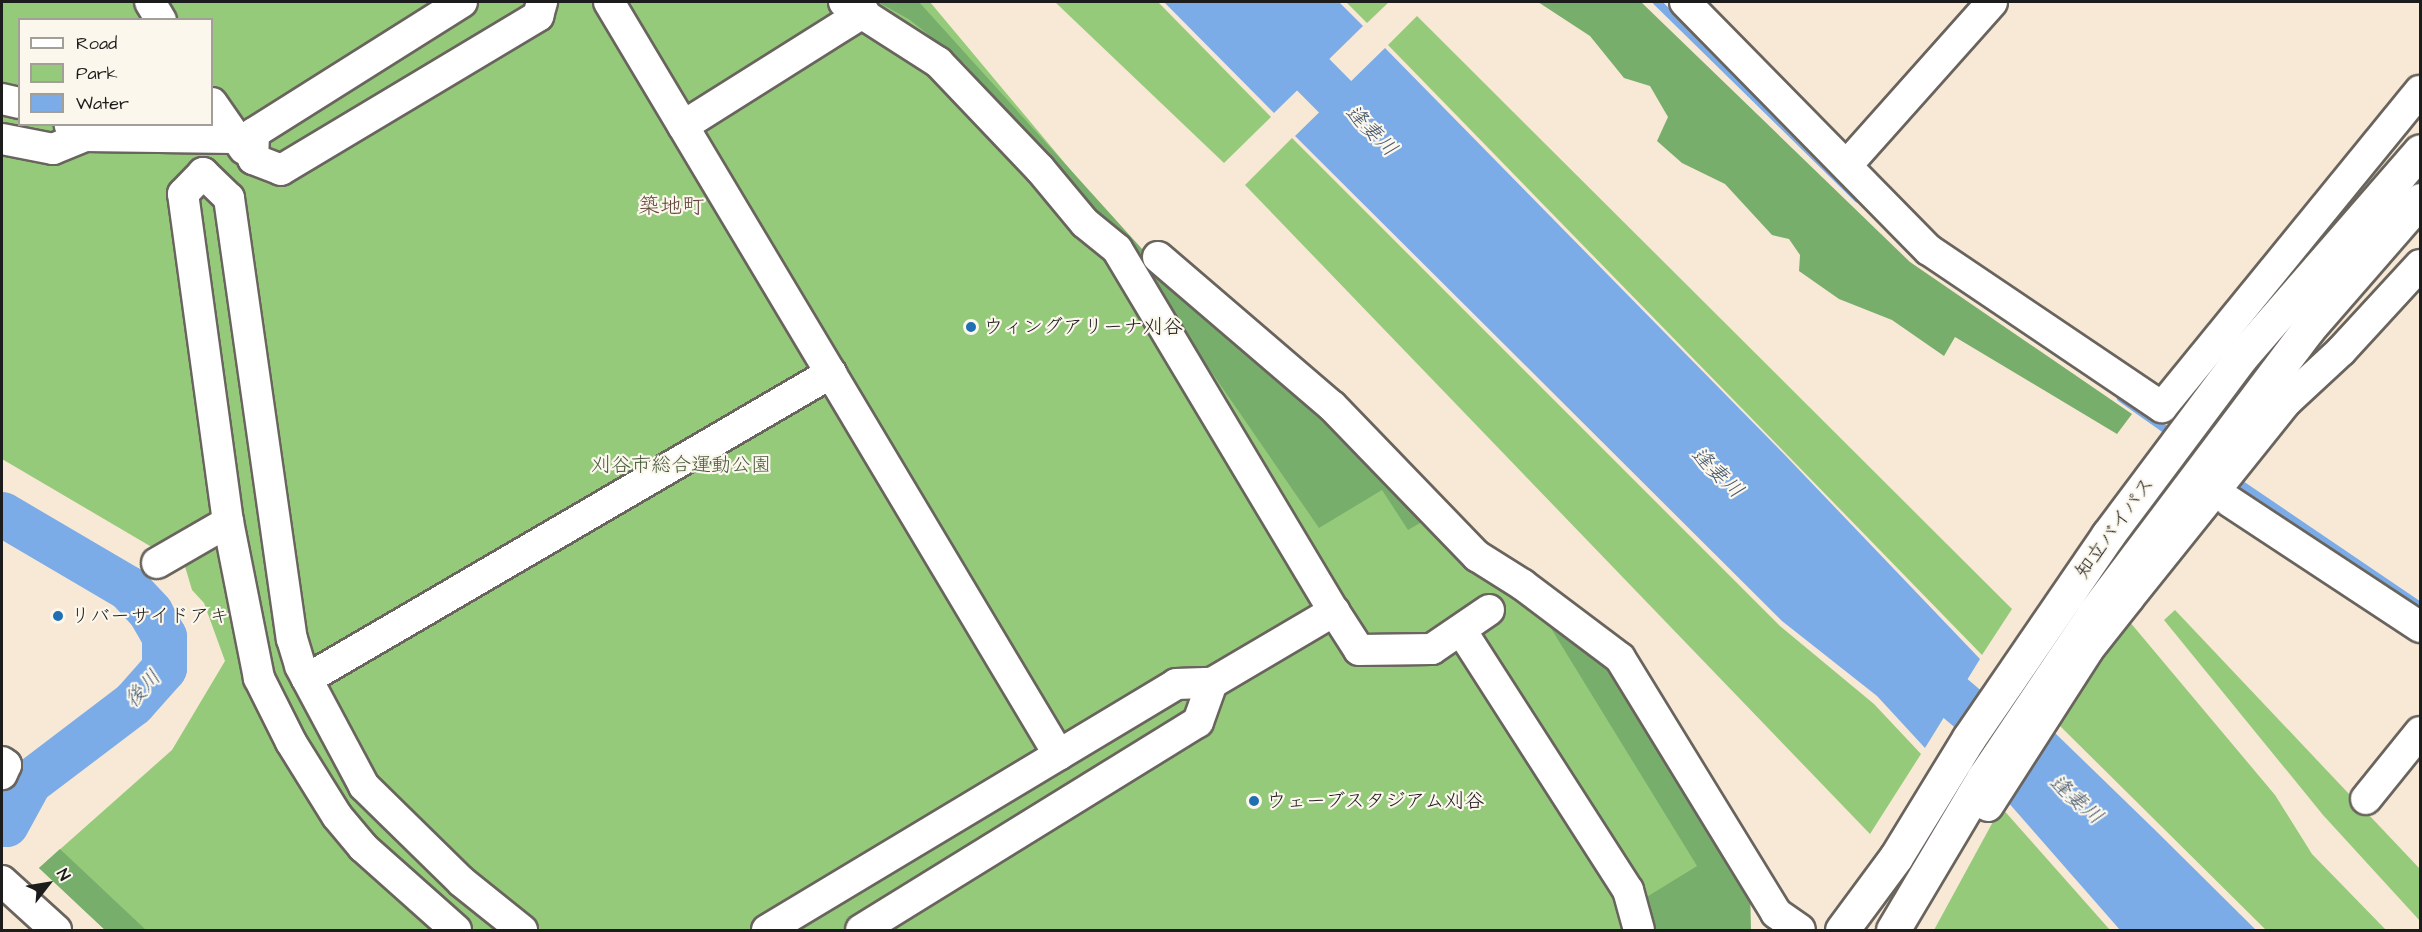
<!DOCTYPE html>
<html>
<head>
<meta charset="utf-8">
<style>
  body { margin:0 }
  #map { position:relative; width:2422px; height:932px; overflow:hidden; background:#f7e9d5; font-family:"Architects Daughter","Klee One",sans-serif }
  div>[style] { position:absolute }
  .green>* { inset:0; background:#96ca7b }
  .forest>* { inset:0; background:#78ae6b }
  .water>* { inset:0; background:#7cace7 }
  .stream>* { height:8px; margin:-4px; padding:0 4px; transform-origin:4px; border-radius:4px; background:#7cace7 }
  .river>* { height:45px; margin:-22.5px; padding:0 22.5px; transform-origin:22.5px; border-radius:22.5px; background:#7cace7 }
  .roads { filter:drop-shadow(2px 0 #69645d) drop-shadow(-2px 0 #69645d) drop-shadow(0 2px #69645d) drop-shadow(0 -2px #69645d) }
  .street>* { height:30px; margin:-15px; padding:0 15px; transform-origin:15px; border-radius:15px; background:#fff }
  .highway>* { height:33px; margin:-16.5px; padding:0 16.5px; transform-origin:16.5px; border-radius:16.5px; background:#fff }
  .dots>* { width:16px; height:16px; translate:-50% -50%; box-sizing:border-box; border:3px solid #fbf7ec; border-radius:50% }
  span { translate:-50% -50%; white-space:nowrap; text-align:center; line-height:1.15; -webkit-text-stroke:4.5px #fbf7ec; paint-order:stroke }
  .poi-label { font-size:20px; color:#1c1c1c }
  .left { translate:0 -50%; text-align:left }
  .park-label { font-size:20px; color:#47593d }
  .street-label { font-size:20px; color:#1c1c1c }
  .water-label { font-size:21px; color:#42566d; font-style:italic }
  .quarter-label { font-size:22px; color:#63473e }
  .frame { position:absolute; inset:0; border:3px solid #1c1c1c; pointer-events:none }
  .legend { position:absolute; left:18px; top:18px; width:195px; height:108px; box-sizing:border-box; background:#fbf7ec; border:2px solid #a29f99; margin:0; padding:8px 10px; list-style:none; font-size:18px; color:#1c1c1c }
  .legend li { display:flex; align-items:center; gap:12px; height:30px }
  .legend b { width:30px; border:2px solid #a29f99 }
  .north { position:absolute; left:18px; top:854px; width:60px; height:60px; -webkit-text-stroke:4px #fbf7ec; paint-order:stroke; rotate:59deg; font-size:16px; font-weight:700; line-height:24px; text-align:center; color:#1c1c1c }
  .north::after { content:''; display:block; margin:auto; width:21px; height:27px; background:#1c1c1c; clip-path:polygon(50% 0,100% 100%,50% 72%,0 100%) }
</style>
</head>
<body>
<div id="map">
  <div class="green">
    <i style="clip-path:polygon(evenodd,2px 2px,930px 2px,1161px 278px,1611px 662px,1751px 930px,105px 930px,39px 868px,172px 750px,225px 661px,204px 603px,192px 590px,184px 563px,161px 545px,150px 546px,2px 459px,2px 2px,20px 20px,212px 20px,212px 124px,20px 124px,20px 20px)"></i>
    <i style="clip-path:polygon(1055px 2px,1158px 2px,1271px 117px,1224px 163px)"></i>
    <i style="clip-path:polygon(1346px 2px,1389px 2px,1367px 23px)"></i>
    <i style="clip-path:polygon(1417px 16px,2012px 609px,1982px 655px,1388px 45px)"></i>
    <i style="clip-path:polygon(1292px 138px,1780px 626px,1874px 704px,1921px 754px,1870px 834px,1245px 185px)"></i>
    <i style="clip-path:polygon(2175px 610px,2420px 869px,2420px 921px,2323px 815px,2164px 620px)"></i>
    <i style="clip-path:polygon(2129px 621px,2275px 795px,2312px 854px,2386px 930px,2266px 930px,2057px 723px)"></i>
    <i style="clip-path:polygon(2001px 807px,2110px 930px,1934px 930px)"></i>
  </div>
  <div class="forest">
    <i style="clip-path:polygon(878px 2px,919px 2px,1152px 260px,1323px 408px,1427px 519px,1408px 530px,1382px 490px,1319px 528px,1137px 264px,965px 64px,910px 20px)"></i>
    <i style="clip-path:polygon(1538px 2px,1641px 2px,1910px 262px,2132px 414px,2117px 434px,1955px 337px,1944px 356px,1892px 320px,1839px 299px,1799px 271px,1800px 255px,1789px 239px,1772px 235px,1725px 184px,1682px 163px,1657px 141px,1668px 117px,1650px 86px,1624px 78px,1590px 36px)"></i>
    <i style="clip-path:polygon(1544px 617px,1611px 662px,1750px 885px,1751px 930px,1648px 930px,1645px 898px,1697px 866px)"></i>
    <i style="clip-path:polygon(60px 849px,146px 930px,105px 930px,39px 868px)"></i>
  </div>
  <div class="water">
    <i style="clip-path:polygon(1164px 2px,1339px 2px,1363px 26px,1274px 113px)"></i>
    <i style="clip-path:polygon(1385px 48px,1783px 453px,1980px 659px,1925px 748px,1877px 696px,1782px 621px,1295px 136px)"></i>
    <i style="clip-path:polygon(2054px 732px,2154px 829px,2256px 930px,2120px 930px,2007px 801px)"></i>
  </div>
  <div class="stream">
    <i style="left:1657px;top:2px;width:281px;rotate:44.4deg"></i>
    <i style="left:2121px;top:398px;width:62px;rotate:35.2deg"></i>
    <i style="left:2233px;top:479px;width:226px;rotate:34.2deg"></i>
  </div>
  <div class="river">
    <i style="left:1241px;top:2px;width:196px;rotate:45.2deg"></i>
    <i style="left:2px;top:514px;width:146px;rotate:30.4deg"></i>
    <i style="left:128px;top:588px;width:33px;rotate:47deg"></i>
    <i style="left:150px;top:612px;width:28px;rotate:60deg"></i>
    <i style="left:164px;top:636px;width:32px;rotate:90deg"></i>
    <i style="left:164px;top:668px;width:47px;rotate:131.5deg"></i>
    <i style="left:133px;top:703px;width:131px;rotate:142.8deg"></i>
    <i style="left:29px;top:782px;width:48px;rotate:118.7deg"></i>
    <i style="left:1909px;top:659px;width:138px;rotate:40.3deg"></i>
  </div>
  <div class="roads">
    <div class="street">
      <i style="left:150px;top:2px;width:21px;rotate:59deg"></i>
      <i style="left:462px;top:2px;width:246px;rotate:147.8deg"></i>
      <i style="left:254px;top:133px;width:26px;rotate:92deg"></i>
      <i style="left:253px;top:159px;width:30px;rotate:21deg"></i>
      <i style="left:281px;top:170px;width:300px;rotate:-30.9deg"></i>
      <i style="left:538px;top:16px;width:15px;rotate:-74deg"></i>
      <i style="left:609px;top:2px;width:877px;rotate:59.14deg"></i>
      <i style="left:844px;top:2px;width:112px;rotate:32.6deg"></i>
      <i style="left:938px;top:62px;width:148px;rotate:46.4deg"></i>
      <i style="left:1040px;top:169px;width:70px;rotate:50.2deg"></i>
      <i style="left:1085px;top:223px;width:41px;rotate:39.1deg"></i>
      <i style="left:1117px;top:249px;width:422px;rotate:59.1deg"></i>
      <i style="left:1685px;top:2px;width:348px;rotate:45.5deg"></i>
      <i style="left:1929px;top:250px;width:281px;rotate:34deg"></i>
      <i style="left:2162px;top:407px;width:408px;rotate:-50.8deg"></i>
      <i style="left:2px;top:99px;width:18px;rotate:13deg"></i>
      <i style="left:212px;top:103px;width:56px;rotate:55.2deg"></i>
      <i style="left:683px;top:126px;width:214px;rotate:-32.2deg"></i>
      <i style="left:85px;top:136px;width:148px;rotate:0.8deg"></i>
      <i style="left:2px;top:139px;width:52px;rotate:11.1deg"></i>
      <i style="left:53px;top:149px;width:35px;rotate:-22deg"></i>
      <i style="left:85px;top:136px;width:19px;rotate:-144deg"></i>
      <i style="left:1847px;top:165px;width:218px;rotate:-48.3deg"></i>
      <i style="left:1158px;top:257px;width:229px;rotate:40.6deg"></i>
      <i style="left:1332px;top:406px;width:209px;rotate:46deg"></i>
      <i style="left:1477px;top:556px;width:54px;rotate:32.2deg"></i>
      <i style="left:1523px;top:585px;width:121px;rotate:37deg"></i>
      <i style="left:1620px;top:658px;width:299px;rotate:58.5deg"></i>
      <i style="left:1776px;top:913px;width:29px;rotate:35deg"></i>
      <i style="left:2229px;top:501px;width:229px;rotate:33.4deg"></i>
      <i style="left:157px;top:563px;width:82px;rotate:-30deg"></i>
      <i style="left:1461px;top:630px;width:309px;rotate:57.3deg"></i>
      <i style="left:1628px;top:890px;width:41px;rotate:74.6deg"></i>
      <i style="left:307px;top:679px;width:607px;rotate:-30.28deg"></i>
      <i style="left:2px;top:762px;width:5px;rotate:37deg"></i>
      <i style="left:6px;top:765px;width:10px;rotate:114deg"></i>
      <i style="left:2366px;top:799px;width:86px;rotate:-51.1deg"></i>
      <i style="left:1988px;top:806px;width:185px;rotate:-57.3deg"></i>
      <i style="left:2088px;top:650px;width:66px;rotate:-51.7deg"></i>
      <i style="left:2129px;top:598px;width:251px;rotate:-51.3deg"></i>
      <i style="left:2286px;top:402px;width:75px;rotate:-42.8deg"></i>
      <i style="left:2341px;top:351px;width:117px;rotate:-47.4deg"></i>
      <i style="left:2px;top:881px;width:73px;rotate:42.2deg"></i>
      <i style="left:456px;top:930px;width:125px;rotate:-138.3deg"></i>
      <i style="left:363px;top:847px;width:40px;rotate:-130deg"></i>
      <i style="left:337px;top:816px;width:87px;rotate:-121.9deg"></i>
      <i style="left:291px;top:742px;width:72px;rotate:-116.6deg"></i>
      <i style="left:259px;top:678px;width:159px;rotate:-101.2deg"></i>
      <i style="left:228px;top:522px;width:331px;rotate:-97.8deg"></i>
      <i style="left:183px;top:194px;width:29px;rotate:-46deg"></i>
      <i style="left:203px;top:173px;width:36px;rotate:44deg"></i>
      <i style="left:229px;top:198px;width:445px;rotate:81.9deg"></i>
      <i style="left:292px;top:639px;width:28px;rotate:73deg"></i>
      <i style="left:300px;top:666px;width:136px;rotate:61.9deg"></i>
      <i style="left:364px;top:786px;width:137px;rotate:44.4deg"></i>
      <i style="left:462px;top:882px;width:77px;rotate:38.7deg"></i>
      <i style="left:767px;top:930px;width:477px;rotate:-31deg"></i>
      <i style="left:1176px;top:684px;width:36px;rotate:-2deg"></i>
      <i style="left:1212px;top:683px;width:142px;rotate:-30.5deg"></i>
      <i style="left:1334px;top:611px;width:46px;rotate:57.3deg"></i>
      <i style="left:1359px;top:650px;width:73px;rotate:-0.8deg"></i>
      <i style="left:1432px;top:649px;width:69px;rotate:-34.4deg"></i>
      <i style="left:861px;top:930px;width:396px;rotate:-31.7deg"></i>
      <i style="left:1198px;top:722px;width:41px;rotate:-70.3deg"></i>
    </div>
    <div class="highway">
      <i style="left:1842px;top:930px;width:91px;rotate:-53.5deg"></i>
      <i style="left:1896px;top:857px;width:140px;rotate:-58.5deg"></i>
      <i style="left:1969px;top:738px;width:246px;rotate:-55.6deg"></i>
      <i style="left:2108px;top:535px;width:224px;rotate:-53.2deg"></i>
      <i style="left:2242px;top:356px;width:271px;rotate:-49deg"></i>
      <i style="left:1893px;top:930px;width:178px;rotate:-59.3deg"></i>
      <i style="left:1984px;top:777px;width:197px;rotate:-56.1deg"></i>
      <i style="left:2094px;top:613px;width:354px;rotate:-53deg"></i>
      <i style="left:2307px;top:330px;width:172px;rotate:-49deg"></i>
    </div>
  </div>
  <div class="dots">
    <i style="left:971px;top:327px;background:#1f6fb2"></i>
    <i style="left:58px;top:616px;background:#1f6fb2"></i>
    <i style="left:1254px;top:801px;background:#1f6fb2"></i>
  </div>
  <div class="poi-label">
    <span class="left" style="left:983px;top:327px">ウィングアリーナ刈谷</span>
    <span class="left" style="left:70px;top:616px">リバーサイドアキ</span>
    <span class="left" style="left:1266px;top:801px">ウェーブスタジアム刈谷</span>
  </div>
  <div class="park-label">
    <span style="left:681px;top:465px">刈谷市総合運動公園</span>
  </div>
  <div class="street-label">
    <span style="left:2115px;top:528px;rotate:-54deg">知立バイパス</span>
  </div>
  <div class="water-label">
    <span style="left:1371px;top:131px;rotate:45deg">逢妻川</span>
    <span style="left:1717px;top:473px;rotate:44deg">逢妻川</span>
    <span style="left:143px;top:689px;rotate:-47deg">後川</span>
    <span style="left:2076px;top:800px;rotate:41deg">逢妻川</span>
  </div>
  <div class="quarter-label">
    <span style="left:671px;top:207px">築地町</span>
  </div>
  <div class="frame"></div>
  <ul class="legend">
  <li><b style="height:8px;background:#fff"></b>Road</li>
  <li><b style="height:16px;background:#96ca7b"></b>Park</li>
  <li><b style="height:16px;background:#7cace7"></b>Water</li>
  </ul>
  <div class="north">N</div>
</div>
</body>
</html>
